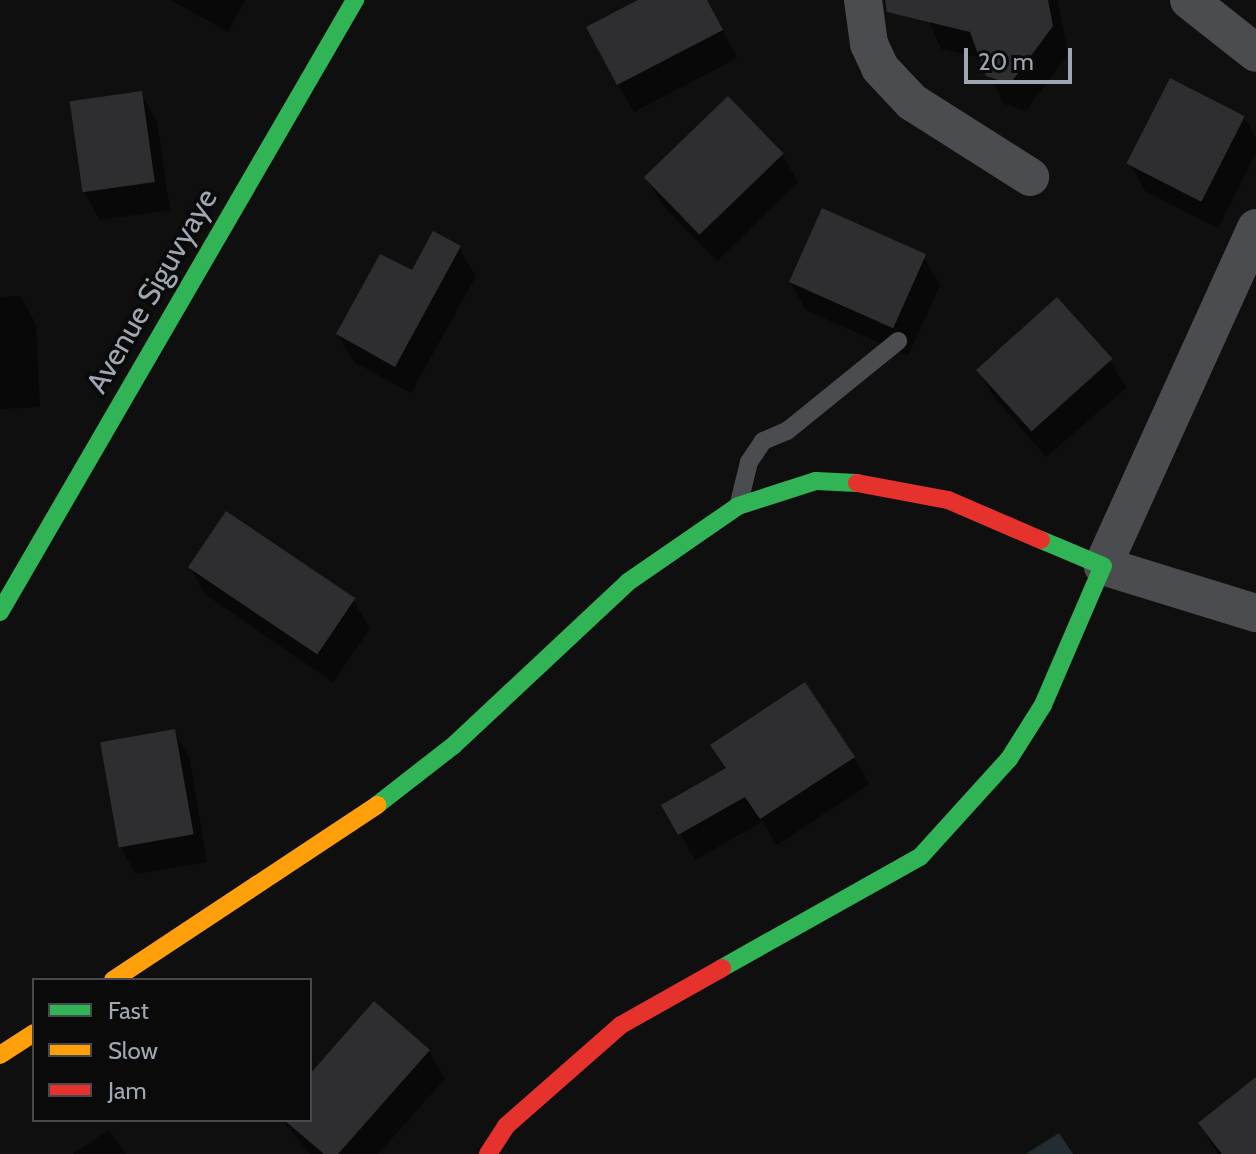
<!DOCTYPE html>
<html>
<head>
<meta charset="utf-8">
<style>
  body { margin:0 }
  #map { position:relative; width:1256px; height:1154px; overflow:hidden; background:#0f0f10; font-family:Cabin,sans-serif }
  div>[style] { position:absolute }
  .water>* { inset:0; background:#232c31 }
  .shadow>* { inset:0; background:#0007 }
  .building>* { inset:0; background:#2e2e30; transform-origin:0 0 }
  .lane>* { height:18px; margin:-9px; padding:0 9px; transform-origin:9px; border-radius:9px; background:#4a4c4f }
  .street>* { height:38px; margin:-19px; padding:0 19px; transform-origin:19px; border-radius:19px; background:#4a4c4f }
  .fast>* { height:18px; margin:-9px; padding:0 9px; transform-origin:9px; border-radius:9px; background:#30b455 }
  .slow>* { height:18px; margin:-9px; padding:0 9px; transform-origin:9px; border-radius:9px; background:#ff9f0a }
  .jam>* { height:18px; margin:-9px; padding:0 9px; transform-origin:9px; border-radius:9px; background:#e5322d }
  span { translate:-50% -50%; white-space:nowrap; text-align:center; line-height:1.15; -webkit-text-stroke:7px #0a0a0b; paint-order:stroke }
  .street-label { font-size:30px; color:#9fa7b2 }
  .legend { position:absolute; left:32px; top:978px; width:280px; height:144px; box-sizing:border-box; background:#0a0a0b; border:2px solid #46494e; margin:0; padding:10px 14px; list-style:none; font-size:24px; color:#9fa7b2 }
  .legend li { display:flex; align-items:center; gap:16px; height:40px }
  .legend b { width:40px; border:2px solid #46494e }
  .scale { position:absolute; left:964px; top:48px; width:108px; height:36px; box-sizing:border-box; border:4px solid #9fa7b2; border-top:0; padding-left:10px; font-size:24px; line-height:28px; white-space:nowrap; color:#9fa7b2; -webkit-text-stroke:6px #0a0a0b; paint-order:stroke }
</style>
</head>
<body>
<div id="map">
  <div class="water">
    <i style="clip-path:polygon(1059px 1133px,1073px 1154px,1026px 1154px)"></i>
  </div>
  <div class="shadow">
    <i style="clip-path:polygon(171px 0,245px 0,228px 32px)"></i>
    <i style="clip-path:polygon(642px 0,706px 0,737px 58px,634px 112px,618px 84px)"></i>
    <i style="clip-path:polygon(920px 0,1058px 0,1068px 55px,1026px 111px,1004px 104px,981px 58px,941px 49px)"></i>
    <i style="clip-path:polygon(141px 94px,157px 122px,170px 210px,100px 220px,84px 192px)"></i>
    <i style="clip-path:polygon(1244px 117px,1256px 138px,1256px 153px,1218px 228px,1145px 191px,1129px 163px)"></i>
    <i style="clip-path:polygon(782px 154px,798px 182px,717px 261px,662px 205px,646px 177px)"></i>
    <i style="clip-path:polygon(459px 248px,476px 276px,411px 393px,354px 362px,338px 334px,412px 273px)"></i>
    <i style="clip-path:polygon(924px 257px,940px 285px,908px 356px,806px 310px,790px 282px)"></i>
    <i style="clip-path:polygon(20px 296px,36px 324px,40px 407px,0 409px,0 297px)"></i>
    <i style="clip-path:polygon(1057px 299px,1110px 361px,1126px 388px,1046px 457px,993px 396px,977px 368px)"></i>
    <i style="clip-path:polygon(190px 567px,354px 601px,370px 629px,333px 682px,206px 595px)"></i>
    <i style="clip-path:polygon(174px 731px,190px 759px,207px 862px,136px 874px,120px 846px)"></i>
    <i style="clip-path:polygon(854px 758px,869px 784px,777px 845px,762px 822px,695px 860px,664px 806px)"></i>
    <i style="clip-path:polygon(429px 1051px,445px 1079px,378px 1154px,310px 1154px,282px 1120px,310px 1120px,310px 1077px)"></i>
    <i style="clip-path:polygon(1256px 1080px,1256px 1154px,1218px 1154px,1200px 1124px)"></i>
    <i style="clip-path:polygon(109px 1130px,126px 1154px,73px 1154px)"></i>
  </div>
  <div class="building">
    <i style="clip-path:polygon(638px 0,707px 0,723px 30px,617px 85px,586px 27px)"></i>
    <i style="clip-path:polygon(885px 0,1048px 0,1053px 26px,1010px 84px,986px 76px,970px 32px,887px 12px)"></i>
    <i style="left:1170px;top:78px;width:84px;height:96px;rotate:27deg"></i>
    <i style="left:142px;top:91px;width:92px;height:73px;rotate:82deg"></i>
    <i style="left:728px;top:96px;width:80px;height:117px;rotate:46deg"></i>
    <i style="left:822px;top:208px;width:114px;height:81px;rotate:24deg"></i>
    <i style="clip-path:polygon(433px 231px,461px 246px,395px 367px,336px 334px,380px 254px,412px 270px)"></i>
    <i style="left:1057px;top:297px;width:83px;height:109px;rotate:48deg"></i>
    <i style="left:226px;top:511px;width:156px;height:68px;rotate:34deg"></i>
    <i style="clip-path:polygon(805px 682px,855px 757px,760px 819px,745px 797px,678px 835px,661px 805px,726px 768px,710px 745px)"></i>
    <i style="left:175px;top:729px;width:107px;height:76px;rotate:80deg"></i>
    <i style="clip-path:polygon(374px 1001px,430px 1050px,338px 1154px,324px 1154px,284px 1120px,310px 1120px,310px 1074px)"></i>
    <i style="clip-path:polygon(1256px 1077px,1256px 1154px,1222px 1154px,1198px 1123px)"></i>
  </div>
  <div class="lane">
    <i style="left:739px;top:503px;width:42px;rotate:-76.3deg"></i>
    <i style="left:749px;top:462px;width:25px;rotate:-56deg"></i>
    <i style="left:763px;top:441px;width:26px;rotate:-23deg"></i>
    <i style="left:787px;top:431px;width:143px;rotate:-39deg"></i>
  </div>
  <div class="street">
    <i style="left:863px;top:0;width:44px;rotate:82.2deg"></i>
    <i style="left:869px;top:44px;width:26px;rotate:65deg"></i>
    <i style="left:880px;top:68px;width:47px;rotate:46.7deg"></i>
    <i style="left:912px;top:102px;width:140px;rotate:32.4deg"></i>
    <i style="left:1189px;top:0;width:85px;rotate:38.3deg"></i>
    <i style="left:1256px;top:228px;width:371px;rotate:114.4deg"></i>
    <i style="left:1103px;top:566px;width:160px;rotate:17.1deg"></i>
  </div>
  <div class="fast">
    <i style="left:0;top:612px;width:708px;rotate:-59.88deg"></i>
    <i style="left:377px;top:805px;width:98px;rotate:-37.9deg"></i>
    <i style="left:454px;top:745px;width:238px;rotate:-43.1deg"></i>
    <i style="left:628px;top:582px;width:134px;rotate:-34.6deg"></i>
    <i style="left:738px;top:506px;width:82px;rotate:-17.8deg"></i>
    <i style="left:816px;top:481px;width:41px;rotate:2.8deg"></i>
    <i style="left:722px;top:968px;width:227px;rotate:-29.3deg"></i>
    <i style="left:920px;top:857px;width:132px;rotate:-47.8deg"></i>
    <i style="left:1009px;top:759px;width:64px;rotate:-57.8deg"></i>
    <i style="left:1043px;top:705px;width:151px;rotate:-66.7deg"></i>
    <i style="left:1103px;top:566px;width:67px;rotate:-157.2deg"></i>
  </div>
  <div class="slow">
    <i style="left:113px;top:980px;width:317px;rotate:-33.5deg"></i>
    <i style="left:0;top:1055px;width:40px;rotate:-32.9deg"></i>
  </div>
  <div class="jam">
    <i style="left:857px;top:483px;width:93px;rotate:10.6deg"></i>
    <i style="left:948px;top:500px;width:101px;rotate:23.3deg"></i>
    <i style="left:488px;top:1154px;width:33px;rotate:-57deg"></i>
    <i style="left:506px;top:1126px;width:153px;rotate:-41.3deg"></i>
    <i style="left:621px;top:1025px;width:116px;rotate:-29.4deg"></i>
  </div>
  <div class="street-label">
    <span style="left:152px;top:291px;rotate:-60deg">Avenue Siguvyaye</span>
  </div>
  <ul class="legend">
  <li><b style="height:10px;background:#30b455"></b>Fast</li>
  <li><b style="height:10px;background:#ff9f0a"></b>Slow</li>
  <li><b style="height:10px;background:#e5322d"></b>Jam</li>
  </ul>
  <div class="scale">20 m</div>
</div>
</body>
</html>
